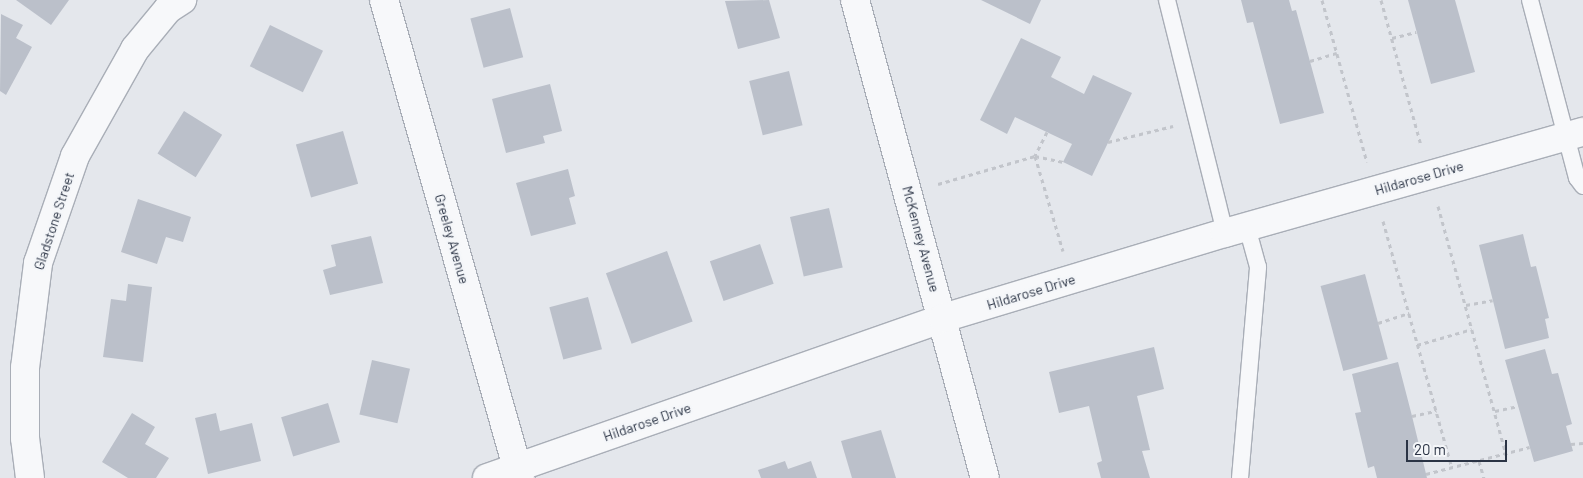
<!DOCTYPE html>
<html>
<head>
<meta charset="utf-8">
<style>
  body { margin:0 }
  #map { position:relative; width:1583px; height:478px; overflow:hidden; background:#e4e7ec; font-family:Barlow,sans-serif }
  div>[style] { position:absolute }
  .building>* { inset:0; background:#bbc0ca; transform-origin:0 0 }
  .path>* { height:3px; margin-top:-1.5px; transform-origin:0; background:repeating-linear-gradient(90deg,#c2c5cb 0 4px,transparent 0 8px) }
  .roads { filter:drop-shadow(1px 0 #a9aeb7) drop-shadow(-1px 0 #a9aeb7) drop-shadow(0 1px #a9aeb7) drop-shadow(0 -1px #a9aeb7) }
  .service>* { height:16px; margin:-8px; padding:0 8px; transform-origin:8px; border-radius:8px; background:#f7f8fa }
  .minor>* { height:28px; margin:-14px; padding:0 14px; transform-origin:14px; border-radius:14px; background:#f7f8fa }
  span { translate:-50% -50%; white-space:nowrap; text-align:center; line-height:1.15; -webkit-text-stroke:4.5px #f4f6f9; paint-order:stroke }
  .street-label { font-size:14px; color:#2b3445 }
  .scale { position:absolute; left:1406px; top:440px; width:101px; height:22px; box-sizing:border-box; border:2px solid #2b3445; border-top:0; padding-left:6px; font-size:15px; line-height:18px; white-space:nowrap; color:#2b3445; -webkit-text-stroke:4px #f4f6f9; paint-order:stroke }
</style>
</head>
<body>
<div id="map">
  <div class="building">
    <i style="clip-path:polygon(16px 0,69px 0,51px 25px)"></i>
    <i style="clip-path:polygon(769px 0,780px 38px,738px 49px,725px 1px)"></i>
    <i style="clip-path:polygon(981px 0,1041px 0,1030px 24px)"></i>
    <i style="clip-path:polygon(1241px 0,1289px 0,1292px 11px,1296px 10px,1324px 113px,1280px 124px,1253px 22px,1247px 23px)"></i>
    <i style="clip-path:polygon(1408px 0,1455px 0,1475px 72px,1431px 84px)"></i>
    <i style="left:510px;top:8px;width:51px;height:41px;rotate:75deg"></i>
    <i style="clip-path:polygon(1px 14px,23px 25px,16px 38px,32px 47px,6px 95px,0 91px)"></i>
    <i style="left:270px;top:25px;width:59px;height:46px;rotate:26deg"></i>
    <i style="clip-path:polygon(1021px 38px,1061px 57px,1051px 77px,1084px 94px,1093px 75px,1132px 93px,1092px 176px,1063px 162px,1072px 144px,1015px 117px,1007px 134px,980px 120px)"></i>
    <i style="left:789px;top:71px;width:56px;height:41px;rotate:76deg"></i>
    <i style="clip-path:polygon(550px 84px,562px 131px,543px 136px,545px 143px,506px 153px,492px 99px)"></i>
    <i style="left:184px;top:111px;width:45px;height:50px;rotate:32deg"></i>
    <i style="left:343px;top:131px;width:55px;height:49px;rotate:74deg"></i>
    <i style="clip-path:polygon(568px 169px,575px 196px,569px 198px,576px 224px,531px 236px,516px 183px)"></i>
    <i style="clip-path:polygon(138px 199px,191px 217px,183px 242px,166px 237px,157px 264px,121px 252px)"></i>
    <i style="left:829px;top:208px;width:61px;height:40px;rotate:77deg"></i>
    <i style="clip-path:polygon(1523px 234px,1531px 267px,1536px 266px,1549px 318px,1545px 319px,1549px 338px,1505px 349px,1479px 245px)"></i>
    <i style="clip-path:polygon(371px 236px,383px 283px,330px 295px,323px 270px,336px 266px,331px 245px)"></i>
    <i style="left:760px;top:244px;width:42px;height:53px;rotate:71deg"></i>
    <i style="left:667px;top:251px;width:75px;height:65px;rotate:70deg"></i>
    <i style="left:1365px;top:274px;width:88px;height:46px;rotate:75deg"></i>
    <i style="clip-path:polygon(128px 284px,152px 287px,143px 362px,103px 357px,111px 299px,126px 301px)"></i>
    <i style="left:588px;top:297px;width:54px;height:40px;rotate:75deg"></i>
    <i style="clip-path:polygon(1154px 347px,1164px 389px,1137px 396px,1150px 450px,1142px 451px,1150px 478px,1101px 478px,1097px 463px,1102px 461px,1089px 406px,1059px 413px,1049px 372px)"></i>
    <i style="clip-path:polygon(1545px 349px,1552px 374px,1558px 373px,1572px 424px,1566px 426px,1573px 451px,1534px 462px,1505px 360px)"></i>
    <i style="left:372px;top:360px;width:39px;height:56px;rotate:13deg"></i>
    <i style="clip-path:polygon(1398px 362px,1412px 416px,1427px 478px,1377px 478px,1374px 466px,1368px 468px,1355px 413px,1361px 412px,1352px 374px)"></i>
    <i style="left:328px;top:403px;width:41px;height:49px;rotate:73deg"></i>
    <i style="clip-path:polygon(132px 413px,155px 427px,145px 444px,169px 458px,156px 478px,128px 478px,102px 462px)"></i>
    <i style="clip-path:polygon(216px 413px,220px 431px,252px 423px,261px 461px,208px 474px,195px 418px)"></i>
    <i style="clip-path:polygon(881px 430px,896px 478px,852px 478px,841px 441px)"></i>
    <i style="clip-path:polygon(785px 461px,788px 469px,811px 461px,817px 478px,761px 478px,758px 470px)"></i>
  </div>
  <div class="path">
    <i style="left:1322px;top:0;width:168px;rotate:74.5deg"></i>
    <i style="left:1381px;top:0;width:150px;rotate:74.6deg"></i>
    <i style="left:1392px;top:38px;width:25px;rotate:-14deg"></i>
    <i style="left:1310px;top:61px;width:28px;rotate:-17deg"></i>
    <i style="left:1047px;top:132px;width:27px;rotate:117deg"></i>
    <i style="left:1035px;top:156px;width:99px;rotate:73.6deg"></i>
    <i style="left:1108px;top:142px;width:67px;rotate:-13.8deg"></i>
    <i style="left:938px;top:184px;width:101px;rotate:-16.1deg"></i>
    <i style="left:1035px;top:156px;width:29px;rotate:12deg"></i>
    <i style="left:1438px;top:206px;width:257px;rotate:74.7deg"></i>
    <i style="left:1383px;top:221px;width:256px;rotate:74.4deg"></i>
    <i style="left:1466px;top:305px;width:27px;rotate:-10deg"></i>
    <i style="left:1378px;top:323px;width:33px;rotate:-18deg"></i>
    <i style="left:1417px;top:345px;width:57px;rotate:-16.2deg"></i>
    <i style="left:1495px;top:411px;width:24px;rotate:-12deg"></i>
    <i style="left:1412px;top:416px;width:25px;rotate:-12deg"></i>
    <i style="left:1571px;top:444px;width:12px;rotate:-5deg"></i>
    <i style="left:1479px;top:461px;width:18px;rotate:74deg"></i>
    <i style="left:1426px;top:474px;width:107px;rotate:-14.6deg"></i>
  </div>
  <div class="roads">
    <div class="service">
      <i style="left:1167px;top:0;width:240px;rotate:76deg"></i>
      <i style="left:1530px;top:0;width:184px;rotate:75.2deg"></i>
      <i style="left:1577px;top:178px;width:10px;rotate:53deg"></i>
      <i style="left:1240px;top:478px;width:212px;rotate:-85.1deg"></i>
      <i style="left:1258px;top:267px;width:41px;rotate:-105.4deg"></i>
    </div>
    <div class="minor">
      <i style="left:384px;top:0;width:497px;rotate:74.1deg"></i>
      <i style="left:855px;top:0;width:495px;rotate:74.8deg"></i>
      <i style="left:30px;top:478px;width:40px;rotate:-97.1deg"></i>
      <i style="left:25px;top:438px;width:70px;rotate:-90deg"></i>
      <i style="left:25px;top:368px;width:106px;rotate:-82.9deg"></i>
      <i style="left:38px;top:263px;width:113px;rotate:-70.9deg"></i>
      <i style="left:75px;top:156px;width:123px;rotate:-60.7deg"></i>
      <i style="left:135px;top:49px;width:52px;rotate:-50.5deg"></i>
      <i style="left:168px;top:9px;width:17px;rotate:-33deg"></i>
      <i style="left:487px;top:478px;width:483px;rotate:-19.3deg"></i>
      <i style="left:943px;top:318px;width:295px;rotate:-16.8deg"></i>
      <i style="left:1225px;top:233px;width:372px;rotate:-15.8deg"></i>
    </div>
  </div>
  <div class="street-label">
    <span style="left:1419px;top:178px;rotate:-16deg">Hildarose Drive</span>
    <span style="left:54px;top:221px;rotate:-72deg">Gladstone Street</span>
    <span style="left:452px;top:239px;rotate:74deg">Greeley Avenue</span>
    <span style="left:921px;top:239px;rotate:75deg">McKenney Avenue</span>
    <span style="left:1031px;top:292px;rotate:-17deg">Hildarose Drive</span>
    <span style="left:647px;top:422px;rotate:-19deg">Hildarose Drive</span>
  </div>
  <div class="scale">20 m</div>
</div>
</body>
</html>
